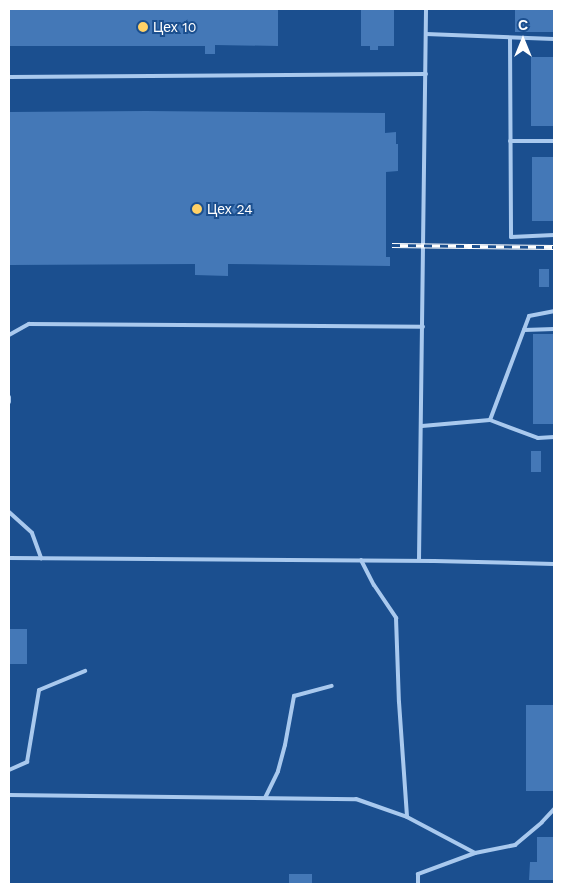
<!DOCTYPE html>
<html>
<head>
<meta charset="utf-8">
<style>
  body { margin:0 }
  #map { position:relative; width:563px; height:893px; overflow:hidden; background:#1b4f8f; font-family:"Work Sans",sans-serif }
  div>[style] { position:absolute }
  .building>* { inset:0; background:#4478b7; transform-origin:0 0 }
  .service>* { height:4px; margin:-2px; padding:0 2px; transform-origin:2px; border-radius:2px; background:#a9c9ee }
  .rail>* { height:4.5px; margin-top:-2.25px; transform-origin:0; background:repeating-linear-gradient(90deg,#1b4f8f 0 8px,#fff 0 16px); box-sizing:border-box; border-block:1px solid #fff }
  .dots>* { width:14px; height:14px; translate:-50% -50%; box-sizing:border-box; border:2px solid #1b4f8f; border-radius:50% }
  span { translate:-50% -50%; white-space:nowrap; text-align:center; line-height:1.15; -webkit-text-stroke:4px #1b4f8f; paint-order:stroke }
  .poi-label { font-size:14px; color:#fff }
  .left { translate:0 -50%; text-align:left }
  .frame { position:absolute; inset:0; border:10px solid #fff; pointer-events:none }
  .north { position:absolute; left:498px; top:15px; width:50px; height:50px; -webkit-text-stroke:4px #1b4f8f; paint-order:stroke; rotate:0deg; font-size:14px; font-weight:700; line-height:20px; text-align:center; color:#fff }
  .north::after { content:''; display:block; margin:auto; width:18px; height:22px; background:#fff; clip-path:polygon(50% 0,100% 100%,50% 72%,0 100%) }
</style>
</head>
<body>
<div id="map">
  <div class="building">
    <i style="clip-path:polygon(9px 9px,278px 9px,278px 46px,215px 45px,215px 54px,205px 54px,205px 46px,9px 46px)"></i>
    <i style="clip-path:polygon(361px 9px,394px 9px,394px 46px,378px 46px,378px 50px,370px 50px,370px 46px,361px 46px)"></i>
    <i style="left:515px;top:9px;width:39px;height:23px"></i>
    <i style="left:531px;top:57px;width:23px;height:69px"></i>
    <i style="clip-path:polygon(146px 111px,385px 113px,385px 133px,396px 132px,396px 144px,398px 144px,398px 171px,386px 172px,386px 257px,390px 257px,390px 266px,228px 264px,228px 276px,195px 275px,195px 264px,9px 265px,9px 112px)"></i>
    <i style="left:554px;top:157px;width:64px;height:22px;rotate:90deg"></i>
    <i style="left:539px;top:269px;width:10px;height:18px"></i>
    <i style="left:533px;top:334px;width:21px;height:90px"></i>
    <i style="left:531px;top:451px;width:10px;height:21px"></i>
    <i style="left:27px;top:629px;width:35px;height:18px;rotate:90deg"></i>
    <i style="left:554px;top:705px;width:86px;height:28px;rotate:90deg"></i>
    <i style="clip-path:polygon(537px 837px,554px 837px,554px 880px,529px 880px,530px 862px,537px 862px)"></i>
    <i style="left:289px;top:874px;width:23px;height:10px"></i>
  </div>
  <div class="service">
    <i style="left:426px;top:34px;width:128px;rotate:2.2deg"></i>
    <i style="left:510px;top:38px;width:199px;rotate:89.7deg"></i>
    <i style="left:511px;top:237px;width:43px;rotate:-2.7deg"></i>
    <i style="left:9px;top:77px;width:417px;rotate:-0.4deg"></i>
    <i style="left:510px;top:141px;width:44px"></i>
    <i style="left:524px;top:330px;width:30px;rotate:-2deg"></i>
    <i style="left:9px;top:335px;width:23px;rotate:-29deg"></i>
    <i style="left:29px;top:324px;width:394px;rotate:0.4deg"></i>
    <i style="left:9px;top:397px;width:5px;rotate:90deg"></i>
    <i style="left:490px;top:420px;width:51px;rotate:20.6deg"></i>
    <i style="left:538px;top:438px;width:16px;rotate:-4deg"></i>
    <i style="left:422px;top:426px;width:68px;rotate:-5deg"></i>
    <i style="left:490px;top:420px;width:111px;rotate:-69.4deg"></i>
    <i style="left:529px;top:316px;width:25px;rotate:-11deg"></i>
    <i style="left:9px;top:512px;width:31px;rotate:42deg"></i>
    <i style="left:32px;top:533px;width:27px;rotate:70deg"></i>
    <i style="left:9px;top:558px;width:425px;rotate:0.4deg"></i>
    <i style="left:434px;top:561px;width:120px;rotate:1.4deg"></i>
    <i style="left:361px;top:560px;width:28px;rotate:63deg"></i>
    <i style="left:374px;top:585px;width:40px;rotate:56deg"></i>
    <i style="left:396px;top:618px;width:84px;rotate:88deg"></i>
    <i style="left:399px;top:702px;width:115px;rotate:86deg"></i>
    <i style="left:419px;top:560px;width:551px;rotate:-89.27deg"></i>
    <i style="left:9px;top:770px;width:20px;rotate:-24deg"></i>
    <i style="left:27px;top:762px;width:73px;rotate:-80.5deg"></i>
    <i style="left:39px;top:690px;width:50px;rotate:-22.4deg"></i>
    <i style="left:9px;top:795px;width:347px;rotate:0.7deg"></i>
    <i style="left:356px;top:799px;width:54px;rotate:19.4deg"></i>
    <i style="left:407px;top:817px;width:77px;rotate:27.9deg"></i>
    <i style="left:475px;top:853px;width:61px;rotate:159.8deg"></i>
    <i style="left:418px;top:874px;width:10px;rotate:90deg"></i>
    <i style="left:265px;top:798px;width:30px;rotate:-64deg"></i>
    <i style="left:278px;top:771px;width:27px;rotate:-75deg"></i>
    <i style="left:285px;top:745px;width:50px;rotate:-79.6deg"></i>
    <i style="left:294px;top:696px;width:39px;rotate:-15deg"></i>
    <i style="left:475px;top:853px;width:41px;rotate:-11.3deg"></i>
    <i style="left:515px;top:845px;width:35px;rotate:-40deg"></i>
    <i style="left:542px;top:822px;width:18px;rotate:-47deg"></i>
  </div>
  <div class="rail">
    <i style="left:392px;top:245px;width:162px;rotate:0.7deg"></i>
  </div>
  <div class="dots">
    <i style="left:143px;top:27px;background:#ffd166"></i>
    <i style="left:197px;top:209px;background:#ffd166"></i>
  </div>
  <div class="poi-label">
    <span class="left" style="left:153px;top:27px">Цех 10</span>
    <span class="left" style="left:207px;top:209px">Цех 24</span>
  </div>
  <div class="frame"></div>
  <div class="north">С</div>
</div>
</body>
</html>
